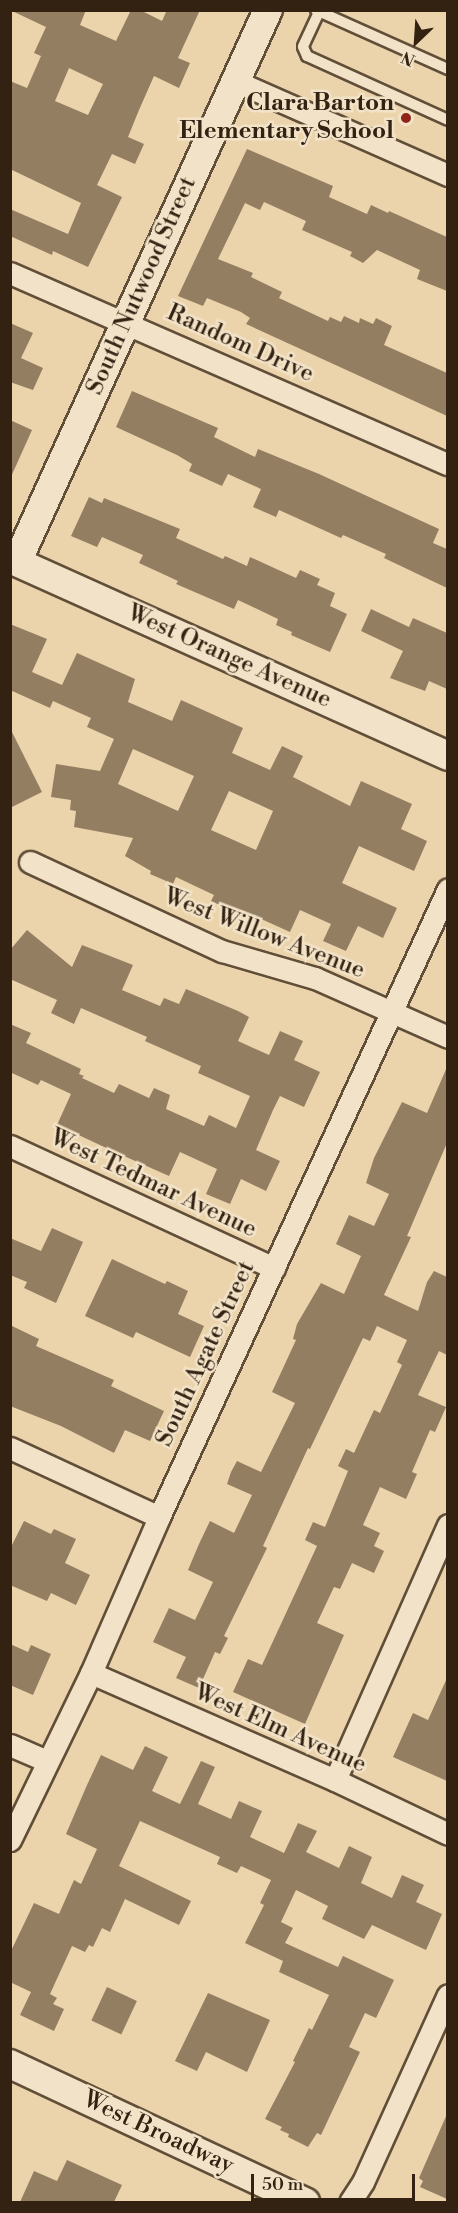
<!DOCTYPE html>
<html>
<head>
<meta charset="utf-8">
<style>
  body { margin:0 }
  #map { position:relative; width:458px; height:2213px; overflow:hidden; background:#ebd4ab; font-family:"Libre Bodoni",serif }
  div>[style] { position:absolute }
  .building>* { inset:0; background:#937e62; transform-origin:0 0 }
  .roads { filter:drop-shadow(2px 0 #614e38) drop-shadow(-2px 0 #614e38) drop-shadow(0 2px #614e38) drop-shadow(0 -2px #614e38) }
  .lane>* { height:10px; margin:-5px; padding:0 5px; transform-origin:5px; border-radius:5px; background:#f2e3c8 }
  .street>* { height:21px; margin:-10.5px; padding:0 10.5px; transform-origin:10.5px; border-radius:10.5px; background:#f2e3c8 }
  .secondary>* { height:28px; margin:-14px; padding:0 14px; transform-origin:14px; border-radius:14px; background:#f2e3c8 }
  .dots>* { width:16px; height:16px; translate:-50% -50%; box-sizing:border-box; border:3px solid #f2e3c8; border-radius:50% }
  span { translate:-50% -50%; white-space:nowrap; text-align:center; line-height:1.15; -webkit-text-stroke:5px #f2e3c8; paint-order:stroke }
  .poi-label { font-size:24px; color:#332112; font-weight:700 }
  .right { translate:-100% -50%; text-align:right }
  .street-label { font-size:24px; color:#332112 }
  .frame { position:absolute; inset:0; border:12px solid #332112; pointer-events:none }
  .north { position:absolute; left:386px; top:12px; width:60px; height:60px; -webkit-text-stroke:4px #f2e3c8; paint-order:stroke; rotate:205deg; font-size:16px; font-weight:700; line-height:24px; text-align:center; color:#332112 }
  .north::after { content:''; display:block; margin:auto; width:21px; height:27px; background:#332112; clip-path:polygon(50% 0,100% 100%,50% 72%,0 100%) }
  .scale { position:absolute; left:251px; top:2174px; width:164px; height:27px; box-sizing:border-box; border:3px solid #332112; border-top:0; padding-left:8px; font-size:18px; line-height:21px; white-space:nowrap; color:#332112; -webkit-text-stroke:4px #f2e3c8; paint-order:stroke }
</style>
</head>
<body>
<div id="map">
  <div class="building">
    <i style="clip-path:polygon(evenodd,10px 10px,86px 10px,80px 25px,116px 41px,131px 10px,140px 10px,162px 21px,167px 10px,200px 10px,178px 58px,190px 63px,179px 88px,154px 76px,139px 110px,128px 137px,144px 144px,135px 164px,112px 154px,97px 185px,122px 197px,88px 267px,53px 251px,52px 255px,10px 236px,10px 209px,68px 234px,81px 203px,10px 169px,10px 81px,27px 88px,41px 56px,34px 53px,46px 27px,10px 10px,69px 68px,103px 84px,88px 115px,55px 101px,69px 68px)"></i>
    <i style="clip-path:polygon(247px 149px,333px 186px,329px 197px,367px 214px,371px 205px,388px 213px,389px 211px,447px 237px,447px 291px,417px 279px,420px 270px,377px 250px,363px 263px,350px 256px,352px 252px,302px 230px,306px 221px,264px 202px,260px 210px,245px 203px,218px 259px,253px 273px,251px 277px,282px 292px,279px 298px,328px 321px,330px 317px,341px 322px,344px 316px,359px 323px,360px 318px,373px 324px,376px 318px,392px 326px,384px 345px,447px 373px,447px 416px,246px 324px,250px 318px,241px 312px,207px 298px,203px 306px,178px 296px)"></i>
    <i style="clip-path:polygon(10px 323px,33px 333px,21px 358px,43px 368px,33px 390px,10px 382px)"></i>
    <i style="clip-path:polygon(132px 391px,218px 428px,214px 437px,255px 457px,258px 449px,319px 474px,439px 529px,433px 543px,447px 549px,447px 588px,384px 558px,386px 554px,343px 535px,341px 538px,279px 510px,276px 517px,253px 507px,261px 489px,228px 474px,222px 486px,189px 471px,192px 464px,177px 455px,116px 427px)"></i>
    <i style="clip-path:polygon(10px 420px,32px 430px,10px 479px)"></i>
    <i style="clip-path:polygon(89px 497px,102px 503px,104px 498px,180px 529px,176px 538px,223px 559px,225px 556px,247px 566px,250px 557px,296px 578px,300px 570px,320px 579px,317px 585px,335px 593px,330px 606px,347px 614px,330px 652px,291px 635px,292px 632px,276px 625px,278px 619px,238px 600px,234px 609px,176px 584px,178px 581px,139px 563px,143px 555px,102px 537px,97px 547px,71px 536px)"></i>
    <i style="clip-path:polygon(371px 609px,409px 627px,413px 618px,447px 633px,447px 689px,429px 681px,425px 691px,390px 678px,403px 651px,361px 631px)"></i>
    <i style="clip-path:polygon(evenodd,10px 624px,47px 639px,32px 672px,62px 685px,77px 653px,135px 679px,128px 702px,158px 715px,172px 721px,181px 700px,243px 728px,232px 753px,270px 770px,282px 746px,303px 756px,293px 777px,350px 806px,361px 781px,412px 804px,401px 829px,427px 841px,414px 871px,359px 846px,342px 883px,397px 908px,383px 938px,358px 926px,346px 951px,323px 941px,331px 924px,300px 910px,290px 932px,241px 910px,239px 914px,211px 901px,214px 895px,176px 877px,173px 884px,150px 874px,151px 871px,125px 856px,133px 838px,74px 827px,76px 811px,70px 810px,71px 800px,51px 797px,56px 764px,100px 771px,114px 739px,87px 727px,91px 718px,53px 701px,50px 708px,10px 690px,10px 624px,133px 749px,194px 776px,178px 811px,118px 784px,133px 749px,10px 624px,229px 791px,273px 811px,256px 850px,211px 830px,229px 791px)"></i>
    <i style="clip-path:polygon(10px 728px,42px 792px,10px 808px)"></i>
    <i style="clip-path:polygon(27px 930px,72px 967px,82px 945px,133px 965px,122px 990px,160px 1006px,164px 998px,179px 1004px,186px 989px,238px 1011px,249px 1017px,238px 1041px,269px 1055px,280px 1031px,303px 1041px,294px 1060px,320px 1072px,304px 1107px,280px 1096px,273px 1110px,256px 1150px,280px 1161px,266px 1191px,241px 1179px,230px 1204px,206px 1194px,217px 1169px,180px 1152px,169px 1176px,115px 1152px,57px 1125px,71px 1094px,41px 1080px,38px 1085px,12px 1073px,10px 1076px,10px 1024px,31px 1033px,26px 1043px,81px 1069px,79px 1074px,84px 1076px,82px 1078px,114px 1093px,119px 1084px,149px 1098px,154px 1088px,170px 1095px,166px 1109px,204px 1126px,209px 1115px,236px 1128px,250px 1096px,198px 1073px,201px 1066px,145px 1041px,147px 1037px,81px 1008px,74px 1024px,51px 1013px,57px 1000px,10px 979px,10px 950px)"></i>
    <i style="clip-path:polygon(447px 1067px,447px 1143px,407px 1236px,411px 1237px,384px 1295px,418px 1311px,427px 1282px,434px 1271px,447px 1277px,447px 1355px,439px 1351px,418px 1395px,446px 1407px,435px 1432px,430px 1430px,412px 1472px,417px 1474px,406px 1499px,380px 1487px,363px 1525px,380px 1533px,374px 1546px,384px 1551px,374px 1573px,352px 1563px,340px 1589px,334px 1587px,317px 1623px,344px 1635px,305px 1724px,233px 1692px,248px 1659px,262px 1665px,317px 1546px,305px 1540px,313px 1522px,325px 1527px,348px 1471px,338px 1466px,346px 1449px,354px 1453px,374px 1410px,380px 1413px,402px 1365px,397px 1362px,407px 1340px,377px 1326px,370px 1341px,363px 1338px,310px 1449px,308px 1448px,263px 1546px,267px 1548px,224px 1636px,228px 1638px,220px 1654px,215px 1652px,199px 1688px,176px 1678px,186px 1657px,153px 1642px,169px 1608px,195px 1620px,213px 1582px,188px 1570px,199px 1544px,210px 1521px,234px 1533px,252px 1495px,227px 1484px,231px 1472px,237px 1461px,261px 1472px,295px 1403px,272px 1392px,296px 1340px,293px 1339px,297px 1324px,321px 1283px,344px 1294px,361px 1256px,336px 1244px,349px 1215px,374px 1226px,389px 1194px,366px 1183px,374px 1158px,402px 1102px,427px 1113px)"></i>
    <i style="clip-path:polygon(52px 1228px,83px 1242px,56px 1303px,24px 1288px,27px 1282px,10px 1275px,10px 1238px,41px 1251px)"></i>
    <i style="clip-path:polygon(112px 1259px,165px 1284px,167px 1281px,188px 1291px,178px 1314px,204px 1326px,190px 1357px,136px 1332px,133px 1338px,85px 1316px)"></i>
    <i style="clip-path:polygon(10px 1325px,39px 1339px,36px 1346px,114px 1380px,111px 1386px,164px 1411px,150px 1441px,125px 1430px,114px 1453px,61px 1426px,10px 1406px)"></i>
    <i style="clip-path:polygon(24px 1521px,51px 1534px,54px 1529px,76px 1539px,65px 1563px,90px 1575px,76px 1605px,51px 1593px,47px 1601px,10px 1585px,10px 1549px)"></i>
    <i style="clip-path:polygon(10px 1644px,28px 1652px,31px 1645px,51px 1654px,33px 1695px,10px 1685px)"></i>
    <i style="clip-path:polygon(447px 1678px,447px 1781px,393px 1757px,413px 1713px,428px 1720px)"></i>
    <i style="clip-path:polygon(145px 1746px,168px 1757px,152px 1791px,180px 1804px,201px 1761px,215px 1767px,198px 1804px,231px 1819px,239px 1801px,262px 1811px,250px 1837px,284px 1853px,298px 1823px,317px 1831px,306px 1852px,339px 1868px,349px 1846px,372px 1857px,361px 1883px,392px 1898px,402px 1875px,424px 1885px,416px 1902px,442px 1914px,426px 1950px,372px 1925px,364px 1939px,322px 1919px,328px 1906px,296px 1890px,281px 1922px,293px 1928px,285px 1943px,338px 1967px,343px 1956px,394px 1980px,376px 2018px,365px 2013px,349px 2047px,360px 2052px,321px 2135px,317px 2133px,308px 2147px,288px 2137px,289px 2134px,280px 2130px,282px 2127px,265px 2119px,295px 2062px,293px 2061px,309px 2028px,312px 2030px,329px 1995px,279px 1972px,283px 1961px,245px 1943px,264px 1905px,260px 1903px,271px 1880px,241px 1866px,237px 1873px,217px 1864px,220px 1857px,140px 1821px,119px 1866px,191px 1901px,179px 1925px,125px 1899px,110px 1932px,102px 1928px,93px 1947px,89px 1945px,85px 1952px,72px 1946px,50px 1994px,57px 1998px,53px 2004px,64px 2009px,54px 2031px,20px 2015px,31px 1992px,10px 1982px,10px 1953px,34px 1903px,59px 1914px,74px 1880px,81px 1884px,97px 1849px,66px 1834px,87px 1785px,101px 1755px,133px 1770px)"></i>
    <i style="left:107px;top:1987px;width:33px;height:37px;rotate:25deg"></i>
    <i style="clip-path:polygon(208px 1993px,270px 2020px,247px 2072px,206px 2052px,197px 2071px,175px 2061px)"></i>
    <i style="clip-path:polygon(447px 2114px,447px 2199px,420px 2187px,423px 2181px,419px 2178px)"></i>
    <i style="clip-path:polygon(67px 2160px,122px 2185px,114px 2202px,20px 2202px,34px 2171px,57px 2181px)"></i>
  </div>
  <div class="roads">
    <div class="lane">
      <i style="left:316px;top:10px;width:145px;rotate:24.1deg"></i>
      <i style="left:319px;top:12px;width:38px;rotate:115deg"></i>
      <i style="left:303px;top:47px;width:10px;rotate:66deg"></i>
      <i style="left:307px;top:56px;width:155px;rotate:24.4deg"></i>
    </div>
    <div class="street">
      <i style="left:235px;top:81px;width:233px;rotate:23.8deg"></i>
      <i style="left:10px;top:273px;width:478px;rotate:23.6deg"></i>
      <i style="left:30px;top:862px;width:212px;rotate:24.9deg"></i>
      <i style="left:222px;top:951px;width:97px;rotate:16.2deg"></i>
      <i style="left:315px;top:978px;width:145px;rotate:23.9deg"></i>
      <i style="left:10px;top:1146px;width:291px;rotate:24.8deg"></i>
      <i style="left:10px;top:1448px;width:164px;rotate:24.8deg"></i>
      <i style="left:91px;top:1673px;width:266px;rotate:23.7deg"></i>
      <i style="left:335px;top:1780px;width:125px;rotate:25.5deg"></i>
      <i style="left:10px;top:1745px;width:40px;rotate:23.4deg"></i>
      <i style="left:335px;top:1780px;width:279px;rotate:-66.1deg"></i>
      <i style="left:10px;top:1840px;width:186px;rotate:-64.1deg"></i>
      <i style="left:91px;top:1673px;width:170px;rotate:-66.4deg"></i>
      <i style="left:159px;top:1517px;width:691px;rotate:-65.29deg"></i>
      <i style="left:350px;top:2202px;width:24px;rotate:-57deg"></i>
      <i style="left:363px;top:2182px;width:205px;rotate:-65.6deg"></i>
    </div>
    <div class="secondary">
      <i style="left:10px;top:559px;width:480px;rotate:24.2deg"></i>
      <i style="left:17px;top:562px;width:606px;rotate:-65.55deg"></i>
      <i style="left:10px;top:2064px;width:326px;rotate:25.1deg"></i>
    </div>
  </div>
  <div class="dots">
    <i style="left:406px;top:118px;background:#8f2418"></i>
  </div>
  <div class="poi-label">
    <span class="right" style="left:394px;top:118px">Clara Barton<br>Elementary School</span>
  </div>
  <div class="street-label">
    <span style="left:142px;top:286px;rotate:-66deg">South Nutwood Street</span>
    <span style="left:240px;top:344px;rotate:24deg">Random Drive</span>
    <span style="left:229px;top:657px;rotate:24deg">West Orange Avenue</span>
    <span style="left:264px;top:934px;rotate:21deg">West Willow Avenue</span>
    <span style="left:153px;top:1184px;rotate:25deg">West Tedmar Avenue</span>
    <span style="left:206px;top:1354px;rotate:-65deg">South Agate Street</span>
    <span style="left:280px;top:1729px;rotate:24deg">West Elm Avenue</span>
    <span style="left:158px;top:2133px;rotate:25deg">West Broadway</span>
  </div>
  <div class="frame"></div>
  <div class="north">N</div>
  <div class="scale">50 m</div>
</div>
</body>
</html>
